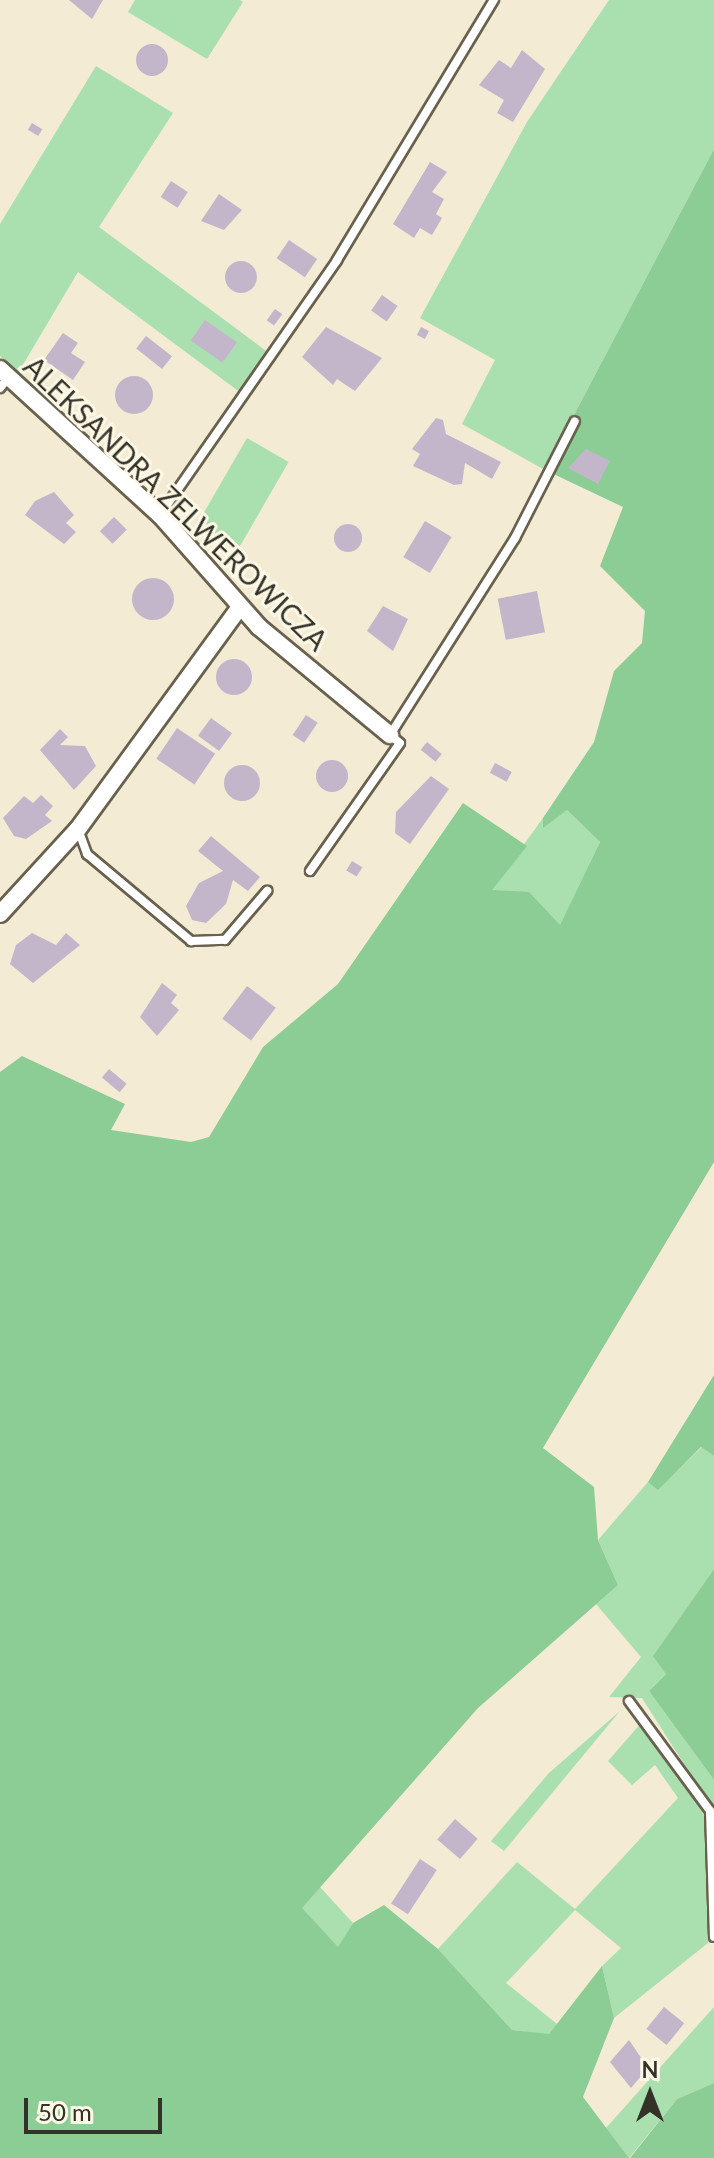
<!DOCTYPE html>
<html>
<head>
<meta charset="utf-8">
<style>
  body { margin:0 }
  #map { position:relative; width:714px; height:2158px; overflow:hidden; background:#f3ebd4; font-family:Lato,sans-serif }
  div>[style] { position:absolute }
  .green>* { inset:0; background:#aadfb0; transform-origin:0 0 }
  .forest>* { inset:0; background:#8ccd95 }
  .building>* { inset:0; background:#c3b6cb; transform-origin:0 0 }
  .round { border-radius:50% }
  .roads { filter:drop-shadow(2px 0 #68614d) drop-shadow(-2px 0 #68614d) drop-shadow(0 2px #68614d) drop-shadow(0 -2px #68614d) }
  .lane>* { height:8px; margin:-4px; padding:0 4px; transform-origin:4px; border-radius:4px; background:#fff }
  .street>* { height:16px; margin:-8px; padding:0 8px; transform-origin:8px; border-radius:8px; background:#fff }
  span { translate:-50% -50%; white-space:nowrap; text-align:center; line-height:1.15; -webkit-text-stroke:6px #fef9e6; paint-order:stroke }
  .street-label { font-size:28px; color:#333128 }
  .north { position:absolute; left:610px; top:2054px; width:80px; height:80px; -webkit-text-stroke:6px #fef9e6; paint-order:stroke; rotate:0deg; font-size:22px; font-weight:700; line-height:32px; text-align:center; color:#333128 }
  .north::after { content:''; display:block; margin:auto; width:28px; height:36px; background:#333128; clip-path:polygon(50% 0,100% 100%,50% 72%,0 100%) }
  .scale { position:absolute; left:24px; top:2098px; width:138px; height:36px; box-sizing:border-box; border:4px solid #333128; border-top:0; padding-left:10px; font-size:24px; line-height:28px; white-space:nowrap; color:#333128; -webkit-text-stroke:6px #fef9e6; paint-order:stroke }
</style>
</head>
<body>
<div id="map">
  <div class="green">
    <i style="clip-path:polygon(135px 0,240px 0,243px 2px,207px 59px,128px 12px)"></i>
    <i style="clip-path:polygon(609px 0,714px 0,714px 149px,545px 470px,462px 424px,495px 360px,420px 318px,527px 122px)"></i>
    <i style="clip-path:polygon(96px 66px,173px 113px,99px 227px,269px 353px,241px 393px,78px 272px,18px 373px,0 356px,0 224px)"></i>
    <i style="left:247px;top:438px;width:48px;height:99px;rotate:30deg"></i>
    <i style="clip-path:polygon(567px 810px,600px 842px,560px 926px,491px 890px,543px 818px,543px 827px)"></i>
    <i style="clip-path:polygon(702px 1447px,714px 1456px,714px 1569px,654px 1655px,666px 1674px,649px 1691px,714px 1780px,714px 1811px,642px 1698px,609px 1697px,641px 1657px,596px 1604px,618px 1585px,598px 1540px,648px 1482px,658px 1489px)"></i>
    <i style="clip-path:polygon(620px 1711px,504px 1851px,491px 1841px,549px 1773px)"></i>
    <i style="clip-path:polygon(642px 1722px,704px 1815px,708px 1943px,614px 2018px,602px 1966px,621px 1948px,575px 1910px,506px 1983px,557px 2024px,549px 2035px,512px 2030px,438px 1949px,517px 1862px,575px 1909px,678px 1798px,655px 1765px,632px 1785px,608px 1761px)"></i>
    <i style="clip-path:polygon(320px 1887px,353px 1923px,338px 1948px,301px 1908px)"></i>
    <i style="clip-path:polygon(714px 2007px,714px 2083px,677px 2099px,629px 2158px,606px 2128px)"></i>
  </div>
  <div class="forest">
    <i style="clip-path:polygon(714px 149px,714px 1162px,543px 1448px,594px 1487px,598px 1540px,618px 1585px,478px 1708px,302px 1908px,338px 1947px,353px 1923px,384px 1905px,438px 1949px,512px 2030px,549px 2034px,602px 1966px,614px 2018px,583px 2097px,629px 2158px,0 2158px,0 1072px,22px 1056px,125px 1104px,111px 1130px,191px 1142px,209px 1137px,263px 1047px,338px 984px,463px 803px,527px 846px,492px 890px,529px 892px,560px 925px,600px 842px,567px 810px,543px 828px,543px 818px,594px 742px,614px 671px,642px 643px,645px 611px,600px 566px,623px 507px,545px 470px)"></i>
    <i style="clip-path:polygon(714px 1375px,714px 1456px,701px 1447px,658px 1490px,648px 1482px)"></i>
    <i style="clip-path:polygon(714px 1569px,714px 1780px,649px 1691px,666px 1674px,653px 1656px)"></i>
    <i style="clip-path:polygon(714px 2083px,714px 2158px,630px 2158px,677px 2099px)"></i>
  </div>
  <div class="building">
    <i style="clip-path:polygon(69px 0,103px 0,92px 19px)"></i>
    <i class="round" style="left:136px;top:44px;width:32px;height:32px"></i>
    <i style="clip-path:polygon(522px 50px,545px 69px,513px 122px,497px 113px,504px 100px,479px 85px,499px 60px,511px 68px)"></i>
    <i style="left:32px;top:123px;width:12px;height:8px;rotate:31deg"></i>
    <i style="clip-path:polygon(430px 162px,447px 172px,432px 192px,444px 199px,436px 214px,442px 218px,432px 235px,420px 228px,414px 238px,393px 224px)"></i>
    <i style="left:171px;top:181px;width:20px;height:19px;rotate:33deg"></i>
    <i style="clip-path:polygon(219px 194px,242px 210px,224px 230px,201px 221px)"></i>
    <i style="left:289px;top:240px;width:34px;height:22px;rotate:34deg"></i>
    <i class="round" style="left:225px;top:261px;width:32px;height:32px"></i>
    <i style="left:382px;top:295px;width:19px;height:19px;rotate:35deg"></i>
    <i style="left:275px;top:309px;width:9px;height:14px;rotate:36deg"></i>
    <i style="left:205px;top:320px;width:39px;height:25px;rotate:35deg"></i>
    <i style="clip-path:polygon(326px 327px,382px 358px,355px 391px,337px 379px,333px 385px,302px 357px)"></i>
    <i style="left:421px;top:327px;width:9px;height:9px;rotate:27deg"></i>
    <i style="clip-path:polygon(63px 333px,78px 343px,71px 353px,85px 362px,73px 380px,44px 360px)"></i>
    <i style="left:146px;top:336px;width:33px;height:16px;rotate:38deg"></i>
    <i class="round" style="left:115px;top:376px;width:38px;height:38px"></i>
    <i style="clip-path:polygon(436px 418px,443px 420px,446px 434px,501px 462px,492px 479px,465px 463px,462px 484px,454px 485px,413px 466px,420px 454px,412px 449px)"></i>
    <i style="clip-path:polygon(586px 449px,610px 461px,598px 484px,568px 468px)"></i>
    <i style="clip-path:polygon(54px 492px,74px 515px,66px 523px,76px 532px,64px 544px,25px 515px,35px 501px)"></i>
    <i style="left:114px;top:517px;width:18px;height:20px;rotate:45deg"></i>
    <i style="left:425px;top:521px;width:31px;height:42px;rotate:31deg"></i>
    <i class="round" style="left:334px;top:524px;width:28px;height:28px"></i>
    <i class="round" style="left:132px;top:578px;width:42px;height:42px"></i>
    <i style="left:537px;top:591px;width:42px;height:40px;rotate:79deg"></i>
    <i style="clip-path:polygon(383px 606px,408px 619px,393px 651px,367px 631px)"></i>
    <i class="round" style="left:216px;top:659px;width:36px;height:36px"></i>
    <i style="left:306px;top:715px;width:14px;height:24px;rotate:34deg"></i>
    <i style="left:211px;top:718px;width:26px;height:22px;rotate:36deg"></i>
    <i style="left:177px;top:728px;width:46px;height:37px;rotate:34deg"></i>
    <i style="clip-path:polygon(60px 729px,68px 737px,60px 745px,85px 746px,96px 766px,74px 790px,40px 750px)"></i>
    <i style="left:427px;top:742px;width:19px;height:10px;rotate:39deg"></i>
    <i class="round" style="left:316px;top:760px;width:32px;height:32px"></i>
    <i style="left:495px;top:763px;width:19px;height:11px;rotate:28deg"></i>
    <i class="round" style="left:224px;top:765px;width:36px;height:36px"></i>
    <i style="clip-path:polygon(431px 776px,449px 789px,410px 844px,395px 833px,396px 812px)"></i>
    <i style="clip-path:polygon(41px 795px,53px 806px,45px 815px,52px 821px,26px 839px,14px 836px,3px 818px,24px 796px,33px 803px)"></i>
    <i style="clip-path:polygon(211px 836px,260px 877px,248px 891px,233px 880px,226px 904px,206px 923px,192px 920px,186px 906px,199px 883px,223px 871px,198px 851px)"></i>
    <i style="left:352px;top:861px;width:12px;height:11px;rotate:31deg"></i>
    <i style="clip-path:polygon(32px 933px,56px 945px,66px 933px,80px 945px,33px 983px,10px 964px,16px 945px)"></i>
    <i style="clip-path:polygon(162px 983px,177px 995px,171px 1003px,179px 1010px,157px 1036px,140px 1017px)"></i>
    <i style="left:247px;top:986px;width:36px;height:41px;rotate:37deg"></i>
    <i style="left:109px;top:1069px;width:23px;height:11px;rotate:40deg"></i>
    <i style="left:455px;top:1819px;width:30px;height:27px;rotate:41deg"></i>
    <i style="left:420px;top:1859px;width:20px;height:53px;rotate:33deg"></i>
    <i style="left:664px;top:2007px;width:26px;height:28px;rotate:39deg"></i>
    <i style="clip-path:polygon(629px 2040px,648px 2068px,631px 2088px,610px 2062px)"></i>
  </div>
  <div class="roads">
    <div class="lane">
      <i style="left:0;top:388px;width:14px;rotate:-51deg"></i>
      <i style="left:160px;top:515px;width:310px;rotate:-55.2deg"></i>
      <i style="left:337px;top:260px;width:304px;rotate:-58.9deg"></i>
      <i style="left:78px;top:829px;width:27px;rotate:70deg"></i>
      <i style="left:87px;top:854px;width:136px;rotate:39.9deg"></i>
      <i style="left:191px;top:941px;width:34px;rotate:-2deg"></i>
      <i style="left:225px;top:940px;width:65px;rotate:-49.4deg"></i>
      <i style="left:310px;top:871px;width:156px;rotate:-54.9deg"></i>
      <i style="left:400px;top:743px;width:13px;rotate:-141deg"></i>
      <i style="left:390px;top:735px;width:233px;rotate:-57.6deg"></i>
      <i style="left:515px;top:538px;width:131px;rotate:-62.9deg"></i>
      <i style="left:629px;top:1701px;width:137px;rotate:53.6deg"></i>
      <i style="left:710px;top:1811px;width:126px;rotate:88.2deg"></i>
    </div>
    <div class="street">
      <i style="left:0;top:369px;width:217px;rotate:42.4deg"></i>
      <i style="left:160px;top:515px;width:149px;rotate:48.5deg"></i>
      <i style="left:259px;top:627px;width:170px;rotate:39.5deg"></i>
      <i style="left:0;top:914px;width:115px;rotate:-47.5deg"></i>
      <i style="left:78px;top:829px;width:275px;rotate:-53.9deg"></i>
    </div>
  </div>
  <div class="street-label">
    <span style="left:176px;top:503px;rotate:44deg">ALEKSANDRA ZELWEROWICZA</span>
  </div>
  <div class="north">N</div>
  <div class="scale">50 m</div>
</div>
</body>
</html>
